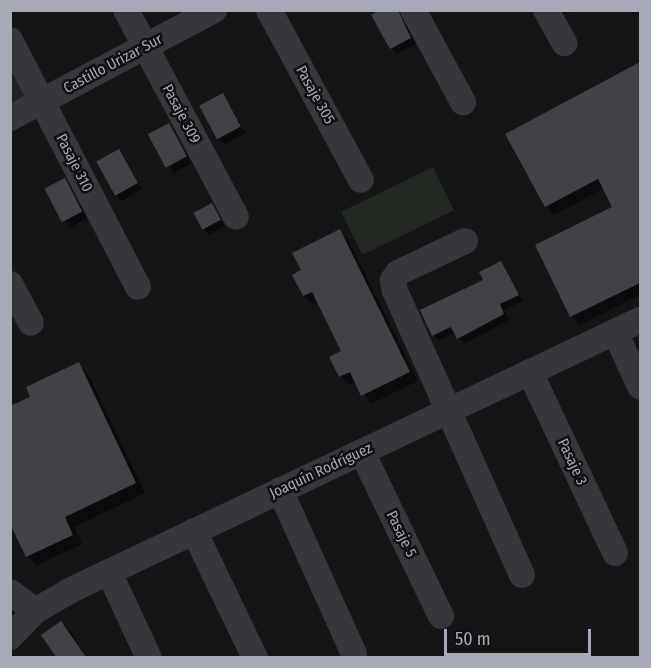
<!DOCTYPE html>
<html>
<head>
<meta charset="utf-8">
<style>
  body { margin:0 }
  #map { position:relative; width:651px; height:668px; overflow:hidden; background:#151516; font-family:"Fira Sans Condensed",sans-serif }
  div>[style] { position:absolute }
  .built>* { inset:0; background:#212123 }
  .green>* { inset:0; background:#212922; transform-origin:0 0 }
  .shadow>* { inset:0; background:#0007; transform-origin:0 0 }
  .building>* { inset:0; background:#414246; transform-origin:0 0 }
  .minor>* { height:26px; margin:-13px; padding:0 13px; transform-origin:13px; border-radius:13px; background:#36363b }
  span { translate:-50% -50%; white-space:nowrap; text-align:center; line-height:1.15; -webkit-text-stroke:5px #101011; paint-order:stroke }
  .street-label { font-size:15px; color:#a7aab6 }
  .frame { position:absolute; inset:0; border:12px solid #a7aab6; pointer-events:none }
  .scale { position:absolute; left:444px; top:629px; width:147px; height:27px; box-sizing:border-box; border:3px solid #a7aab6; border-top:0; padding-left:8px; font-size:18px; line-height:21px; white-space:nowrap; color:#a7aab6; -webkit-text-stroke:4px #101011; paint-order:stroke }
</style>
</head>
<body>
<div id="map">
  <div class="built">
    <i style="clip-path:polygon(10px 62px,26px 94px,11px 103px,10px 103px)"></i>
  </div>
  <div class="green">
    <i style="left:433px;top:167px;width:48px;height:102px;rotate:64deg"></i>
  </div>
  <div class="shadow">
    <i style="clip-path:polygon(384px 10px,401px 10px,416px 44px,397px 54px,391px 48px)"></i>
    <i style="clip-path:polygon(571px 10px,581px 10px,574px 14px)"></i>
    <i style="clip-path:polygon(640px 64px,640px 295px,580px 325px,571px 316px,614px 208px,604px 188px,554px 215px,546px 206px,507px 134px)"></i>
    <i style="clip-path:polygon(222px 95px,246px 133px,225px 144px,219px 139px)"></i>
    <i style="left:169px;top:125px;width:44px;height:21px;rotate:59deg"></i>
    <i style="clip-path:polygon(119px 151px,142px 189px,121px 201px,115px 195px)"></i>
    <i style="clip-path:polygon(65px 180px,87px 218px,71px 227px,65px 222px)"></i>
    <i style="clip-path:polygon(211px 205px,225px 226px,209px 235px,203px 229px)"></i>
    <i style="clip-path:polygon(339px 231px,348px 240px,418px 381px,371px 404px,356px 382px,349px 385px,341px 377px,331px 357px,343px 351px,318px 302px,313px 304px,304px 296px,303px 271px)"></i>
    <i style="clip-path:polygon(501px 263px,523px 301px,504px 310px,509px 320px,464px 344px,455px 333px,439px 340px,433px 335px)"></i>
    <i style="clip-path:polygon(78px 364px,88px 374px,145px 493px,74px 527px,82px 544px,37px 565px,27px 556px,32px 397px)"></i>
    <i style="clip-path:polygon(61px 623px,70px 631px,87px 658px,58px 658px,43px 635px)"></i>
  </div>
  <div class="building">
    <i style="clip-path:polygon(380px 10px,398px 10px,411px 38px,390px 49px,371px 15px)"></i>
    <i style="clip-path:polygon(640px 62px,640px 283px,570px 317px,535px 245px,612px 207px,598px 179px,545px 207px,505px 134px)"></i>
    <i style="left:223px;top:93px;width:38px;height:27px;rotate:62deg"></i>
    <i style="left:169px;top:123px;width:38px;height:24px;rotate:62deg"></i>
    <i style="left:119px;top:149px;width:39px;height:26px;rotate:61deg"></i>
    <i style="left:65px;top:178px;width:38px;height:23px;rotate:63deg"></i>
    <i style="left:212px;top:203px;width:19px;height:21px;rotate:62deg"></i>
    <i style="clip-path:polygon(340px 229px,410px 372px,361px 396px,350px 372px,339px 377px,329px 357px,341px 351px,312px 292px,303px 296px,292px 275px,301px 270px,292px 253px)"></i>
    <i style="clip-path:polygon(501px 261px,519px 295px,500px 304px,504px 314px,457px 339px,451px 327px,432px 336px,420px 310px,483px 280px,479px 272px)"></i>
    <i style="clip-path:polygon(79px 362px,136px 483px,65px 517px,73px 535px,26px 557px,10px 524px,10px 406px,30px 397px,26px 387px)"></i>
    <i style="clip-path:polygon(61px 621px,86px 657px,56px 657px,41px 635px)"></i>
  </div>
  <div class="minor">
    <i style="left:126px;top:10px;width:234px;rotate:62deg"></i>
    <i style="left:269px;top:10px;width:193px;rotate:61.6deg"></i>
    <i style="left:413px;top:10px;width:105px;rotate:61.5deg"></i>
    <i style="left:546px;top:10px;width:38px;rotate:61deg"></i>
    <i style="left:10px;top:40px;width:278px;rotate:62.6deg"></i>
    <i style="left:10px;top:118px;width:231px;rotate:-27.9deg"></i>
    <i style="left:465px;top:241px;width:74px;rotate:154.5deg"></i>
    <i style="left:398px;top:273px;width:9px;rotate:126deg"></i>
    <i style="left:393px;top:280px;width:11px;rotate:80deg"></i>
    <i style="left:395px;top:291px;width:311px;rotate:65.9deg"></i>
    <i style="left:10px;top:284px;width:44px;rotate:61.7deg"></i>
    <i style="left:615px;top:332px;width:60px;rotate:65.2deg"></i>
    <i style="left:530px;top:372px;width:200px;rotate:64.8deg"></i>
    <i style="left:362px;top:452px;width:182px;rotate:64.3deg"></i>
    <i style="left:280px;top:490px;width:180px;rotate:65.7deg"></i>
    <i style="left:194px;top:531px;width:141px;rotate:64.3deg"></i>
    <i style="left:109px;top:572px;width:95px;rotate:65.1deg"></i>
    <i style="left:10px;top:592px;width:31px;rotate:37deg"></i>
    <i style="left:10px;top:637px;width:36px;rotate:-46deg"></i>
    <i style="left:35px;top:611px;width:39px;rotate:-30deg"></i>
    <i style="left:69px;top:591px;width:632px;rotate:-25.39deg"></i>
  </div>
  <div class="street-label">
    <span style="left:113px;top:64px;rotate:-28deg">Castillo Urizar Sur</span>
    <span style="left:315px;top:95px;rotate:61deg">Pasaje 305</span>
    <span style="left:181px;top:114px;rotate:62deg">Pasaje 309</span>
    <span style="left:74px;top:163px;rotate:63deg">Pasaje 310</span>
    <span style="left:572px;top:462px;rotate:65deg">Pasaje 3</span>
    <span style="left:321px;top:471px;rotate:-25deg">Joaquín Rodríguez</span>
    <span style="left:401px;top:534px;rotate:64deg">Pasaje 5</span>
  </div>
  <div class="frame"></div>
  <div class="scale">50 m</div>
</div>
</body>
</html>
